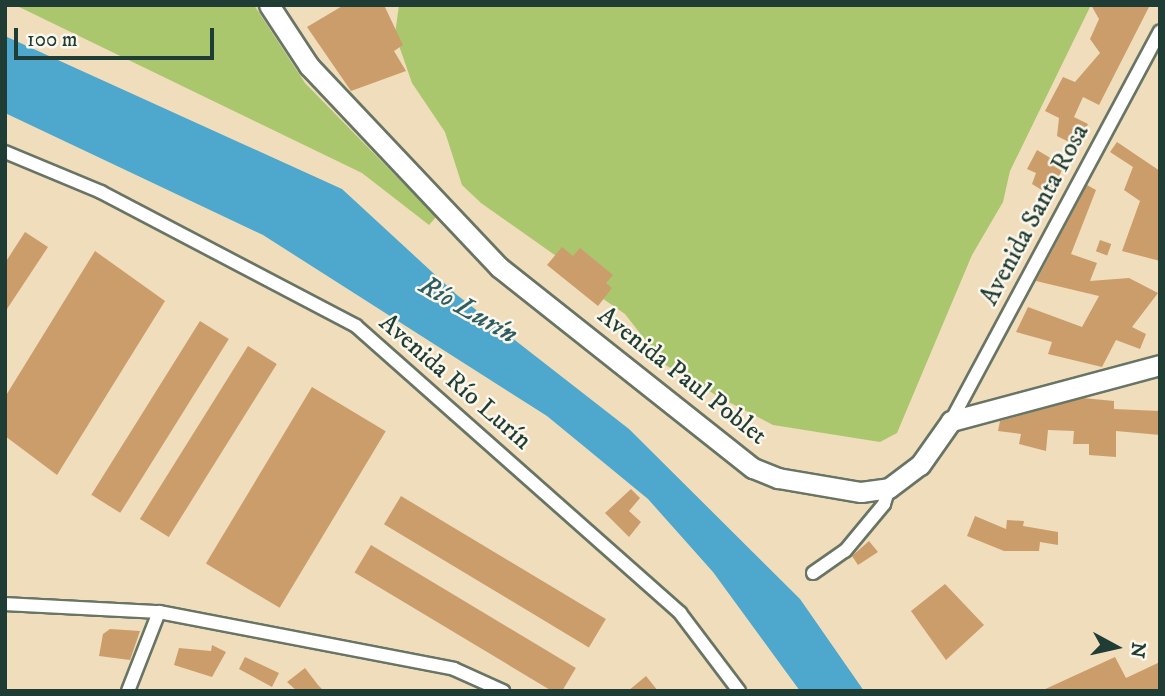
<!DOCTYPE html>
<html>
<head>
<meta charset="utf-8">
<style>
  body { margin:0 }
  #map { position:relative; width:1165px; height:696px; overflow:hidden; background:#f0ddbc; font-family:"IM FELL DW Pica",serif }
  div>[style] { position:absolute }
  .green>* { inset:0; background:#abc76d }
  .water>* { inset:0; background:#4ea7cc }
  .building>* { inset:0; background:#cb9d6b; transform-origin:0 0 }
  .roads { filter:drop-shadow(2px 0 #687564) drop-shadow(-2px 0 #687564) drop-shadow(0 2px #687564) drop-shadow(0 -2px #687564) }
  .street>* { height:12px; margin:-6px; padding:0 6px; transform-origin:6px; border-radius:6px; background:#fff }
  .primary>* { height:19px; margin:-9.5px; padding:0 9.5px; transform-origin:9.5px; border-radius:9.5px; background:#fff }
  span { translate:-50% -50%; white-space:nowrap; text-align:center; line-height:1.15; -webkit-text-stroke:5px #fbf7ec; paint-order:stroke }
  .street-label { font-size:26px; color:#1f3d34 }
  .water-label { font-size:28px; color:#2d5d62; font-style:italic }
  .frame { position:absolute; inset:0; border:7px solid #1f3d34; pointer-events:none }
  .north { position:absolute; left:1081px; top:612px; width:70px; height:70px; -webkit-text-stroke:5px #fbf7ec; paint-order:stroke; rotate:98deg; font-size:19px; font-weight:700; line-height:28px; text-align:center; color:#1f3d34 }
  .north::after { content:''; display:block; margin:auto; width:24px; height:32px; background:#1f3d34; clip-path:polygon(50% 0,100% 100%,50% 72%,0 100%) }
  .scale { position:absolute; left:14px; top:28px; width:200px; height:32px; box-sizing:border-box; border:4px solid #1f3d34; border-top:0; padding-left:9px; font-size:21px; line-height:24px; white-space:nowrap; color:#1f3d34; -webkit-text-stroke:5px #fbf7ec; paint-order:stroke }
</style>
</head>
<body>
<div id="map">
  <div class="green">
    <i style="clip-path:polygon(15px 5px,254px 5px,305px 83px,436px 217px,429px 225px,362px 173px)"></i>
    <i style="clip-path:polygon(399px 5px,1091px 5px,1010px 171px,1003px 202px,972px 255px,897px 433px,880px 442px,773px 425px,719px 397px,664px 364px,625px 314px,586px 287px,576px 270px,481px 203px,462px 185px,445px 132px,412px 83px,395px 34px)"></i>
  </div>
  <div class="water">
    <i style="clip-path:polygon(5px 36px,342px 189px,457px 295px,629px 429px,800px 599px,864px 691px,800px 691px,713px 572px,648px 499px,547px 416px,263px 235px,5px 113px)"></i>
  </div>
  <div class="building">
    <i style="clip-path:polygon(344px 5px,384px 5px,403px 45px,394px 51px,406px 71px,351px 91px,307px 27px)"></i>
    <i style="clip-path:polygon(1091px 5px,1150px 5px,1099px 105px,1083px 97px,1074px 117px,1088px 124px,1077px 146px,1057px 136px,1059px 118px,1045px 111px,1063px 77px,1075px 82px,1100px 53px,1090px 39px,1099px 19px)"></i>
    <i style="clip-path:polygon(1117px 142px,1160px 171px,1160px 261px,1122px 251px,1140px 201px,1124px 190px,1133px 167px,1110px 152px)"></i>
    <i style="clip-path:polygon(1037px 150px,1064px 166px,1050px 195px,1032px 184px,1036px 173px,1027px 169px)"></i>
    <i style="clip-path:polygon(1087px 185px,1096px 190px,1071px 254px,1097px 263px,1090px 281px,1129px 278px,1158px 293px,1132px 327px,1146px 334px,1140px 349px,1116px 340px,1102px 367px,1048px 354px,1052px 342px,1016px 332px,1028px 307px,1082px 327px,1099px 296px,1036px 281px)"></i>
    <i style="clip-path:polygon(25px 232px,48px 247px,5px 312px,5px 263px)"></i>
    <i style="left:1100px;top:240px;width:12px;height:12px;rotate:20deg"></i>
    <i style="clip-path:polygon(562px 247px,573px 256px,580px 248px,613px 275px,606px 283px,612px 288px,598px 306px,547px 265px)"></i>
    <i style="clip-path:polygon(95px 251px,165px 301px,57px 475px,5px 436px,5px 397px)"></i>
    <i style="left:200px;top:321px;width:34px;height:205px;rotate:32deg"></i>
    <i style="left:248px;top:346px;width:34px;height:204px;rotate:32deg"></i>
    <i style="left:312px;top:387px;width:86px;height:206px;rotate:31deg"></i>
    <i style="clip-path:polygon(1083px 398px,1114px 401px,1114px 409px,1160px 411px,1160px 435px,1116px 431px,1116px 457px,1089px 455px,1089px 444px,1073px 444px,1074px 431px,1048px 430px,1046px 451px,1019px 444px,1021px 434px,998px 431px,1000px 421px)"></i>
    <i style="clip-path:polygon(631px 489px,640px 498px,629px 511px,641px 522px,629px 537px,605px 513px)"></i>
    <i style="left:401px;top:496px;width:239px;height:33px;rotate:31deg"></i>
    <i style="clip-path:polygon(975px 516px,1006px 529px,1007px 520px,1024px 521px,1023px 526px,1058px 532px,1058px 545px,1040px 542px,1039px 551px,1004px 551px,967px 536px)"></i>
    <i style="clip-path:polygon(869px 541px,878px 552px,858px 565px,852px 556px)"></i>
    <i style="left:371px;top:545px;width:239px;height:32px;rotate:31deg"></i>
    <i style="clip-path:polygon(945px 584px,984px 625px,946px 660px,911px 611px)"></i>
    <i style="clip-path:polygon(110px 629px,140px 631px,130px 660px,99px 656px,103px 634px)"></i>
    <i style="clip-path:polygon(212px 645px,226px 652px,212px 677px,174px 665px,179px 648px,211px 651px)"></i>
    <i style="clip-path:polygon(245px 657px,279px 673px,272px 687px,239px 669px)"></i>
    <i style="clip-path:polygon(1115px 657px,1126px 678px,1160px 662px,1160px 691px,1041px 691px)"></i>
    <i style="clip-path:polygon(305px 668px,318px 685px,324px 691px,297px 691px,287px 682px)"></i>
    <i style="clip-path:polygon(646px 676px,658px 691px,628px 691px)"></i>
  </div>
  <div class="roads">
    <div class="street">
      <i style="left:5px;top:152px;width:104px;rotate:22.6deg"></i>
      <i style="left:101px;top:192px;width:288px;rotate:27.7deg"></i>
      <i style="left:356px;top:326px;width:433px;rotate:41.5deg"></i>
      <i style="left:680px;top:613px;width:98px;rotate:52.9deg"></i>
      <i style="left:951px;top:421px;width:442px;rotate:-61.8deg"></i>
      <i style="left:813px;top:573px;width:39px;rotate:-35deg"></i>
      <i style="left:845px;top:551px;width:61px;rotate:-50.3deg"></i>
      <i style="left:884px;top:504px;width:17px;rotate:-73deg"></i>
      <i style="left:5px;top:604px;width:154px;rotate:3deg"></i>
      <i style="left:159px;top:612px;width:300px;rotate:10.9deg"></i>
      <i style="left:454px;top:669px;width:54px;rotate:24.2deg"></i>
      <i style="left:128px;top:691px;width:85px;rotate:-68.6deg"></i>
    </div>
    <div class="primary">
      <i style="left:269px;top:5px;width:73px;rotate:56.7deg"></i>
      <i style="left:309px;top:66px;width:277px;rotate:46.6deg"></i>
      <i style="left:499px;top:267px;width:324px;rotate:38.4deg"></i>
      <i style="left:753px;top:468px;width:27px;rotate:22deg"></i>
      <i style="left:778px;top:478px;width:84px;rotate:9.6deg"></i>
      <i style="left:861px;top:492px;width:28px;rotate:-8deg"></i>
      <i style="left:889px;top:488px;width:39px;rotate:-37deg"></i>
      <i style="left:920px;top:465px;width:54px;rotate:-54.8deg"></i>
      <i style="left:951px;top:421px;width:216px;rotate:-15deg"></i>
    </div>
  </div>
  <div class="street-label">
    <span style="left:1035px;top:215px;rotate:-62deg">Avenida Santa Rosa</span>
    <span style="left:682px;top:376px;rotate:38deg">Avenida Paul Poblet</span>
    <span style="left:455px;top:382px;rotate:41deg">Avenida Río Lurín</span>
  </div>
  <div class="water-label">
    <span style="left:468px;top:310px;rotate:30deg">Río Lurín</span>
  </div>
  <div class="frame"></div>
  <div class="north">N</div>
  <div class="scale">100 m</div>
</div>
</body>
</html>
